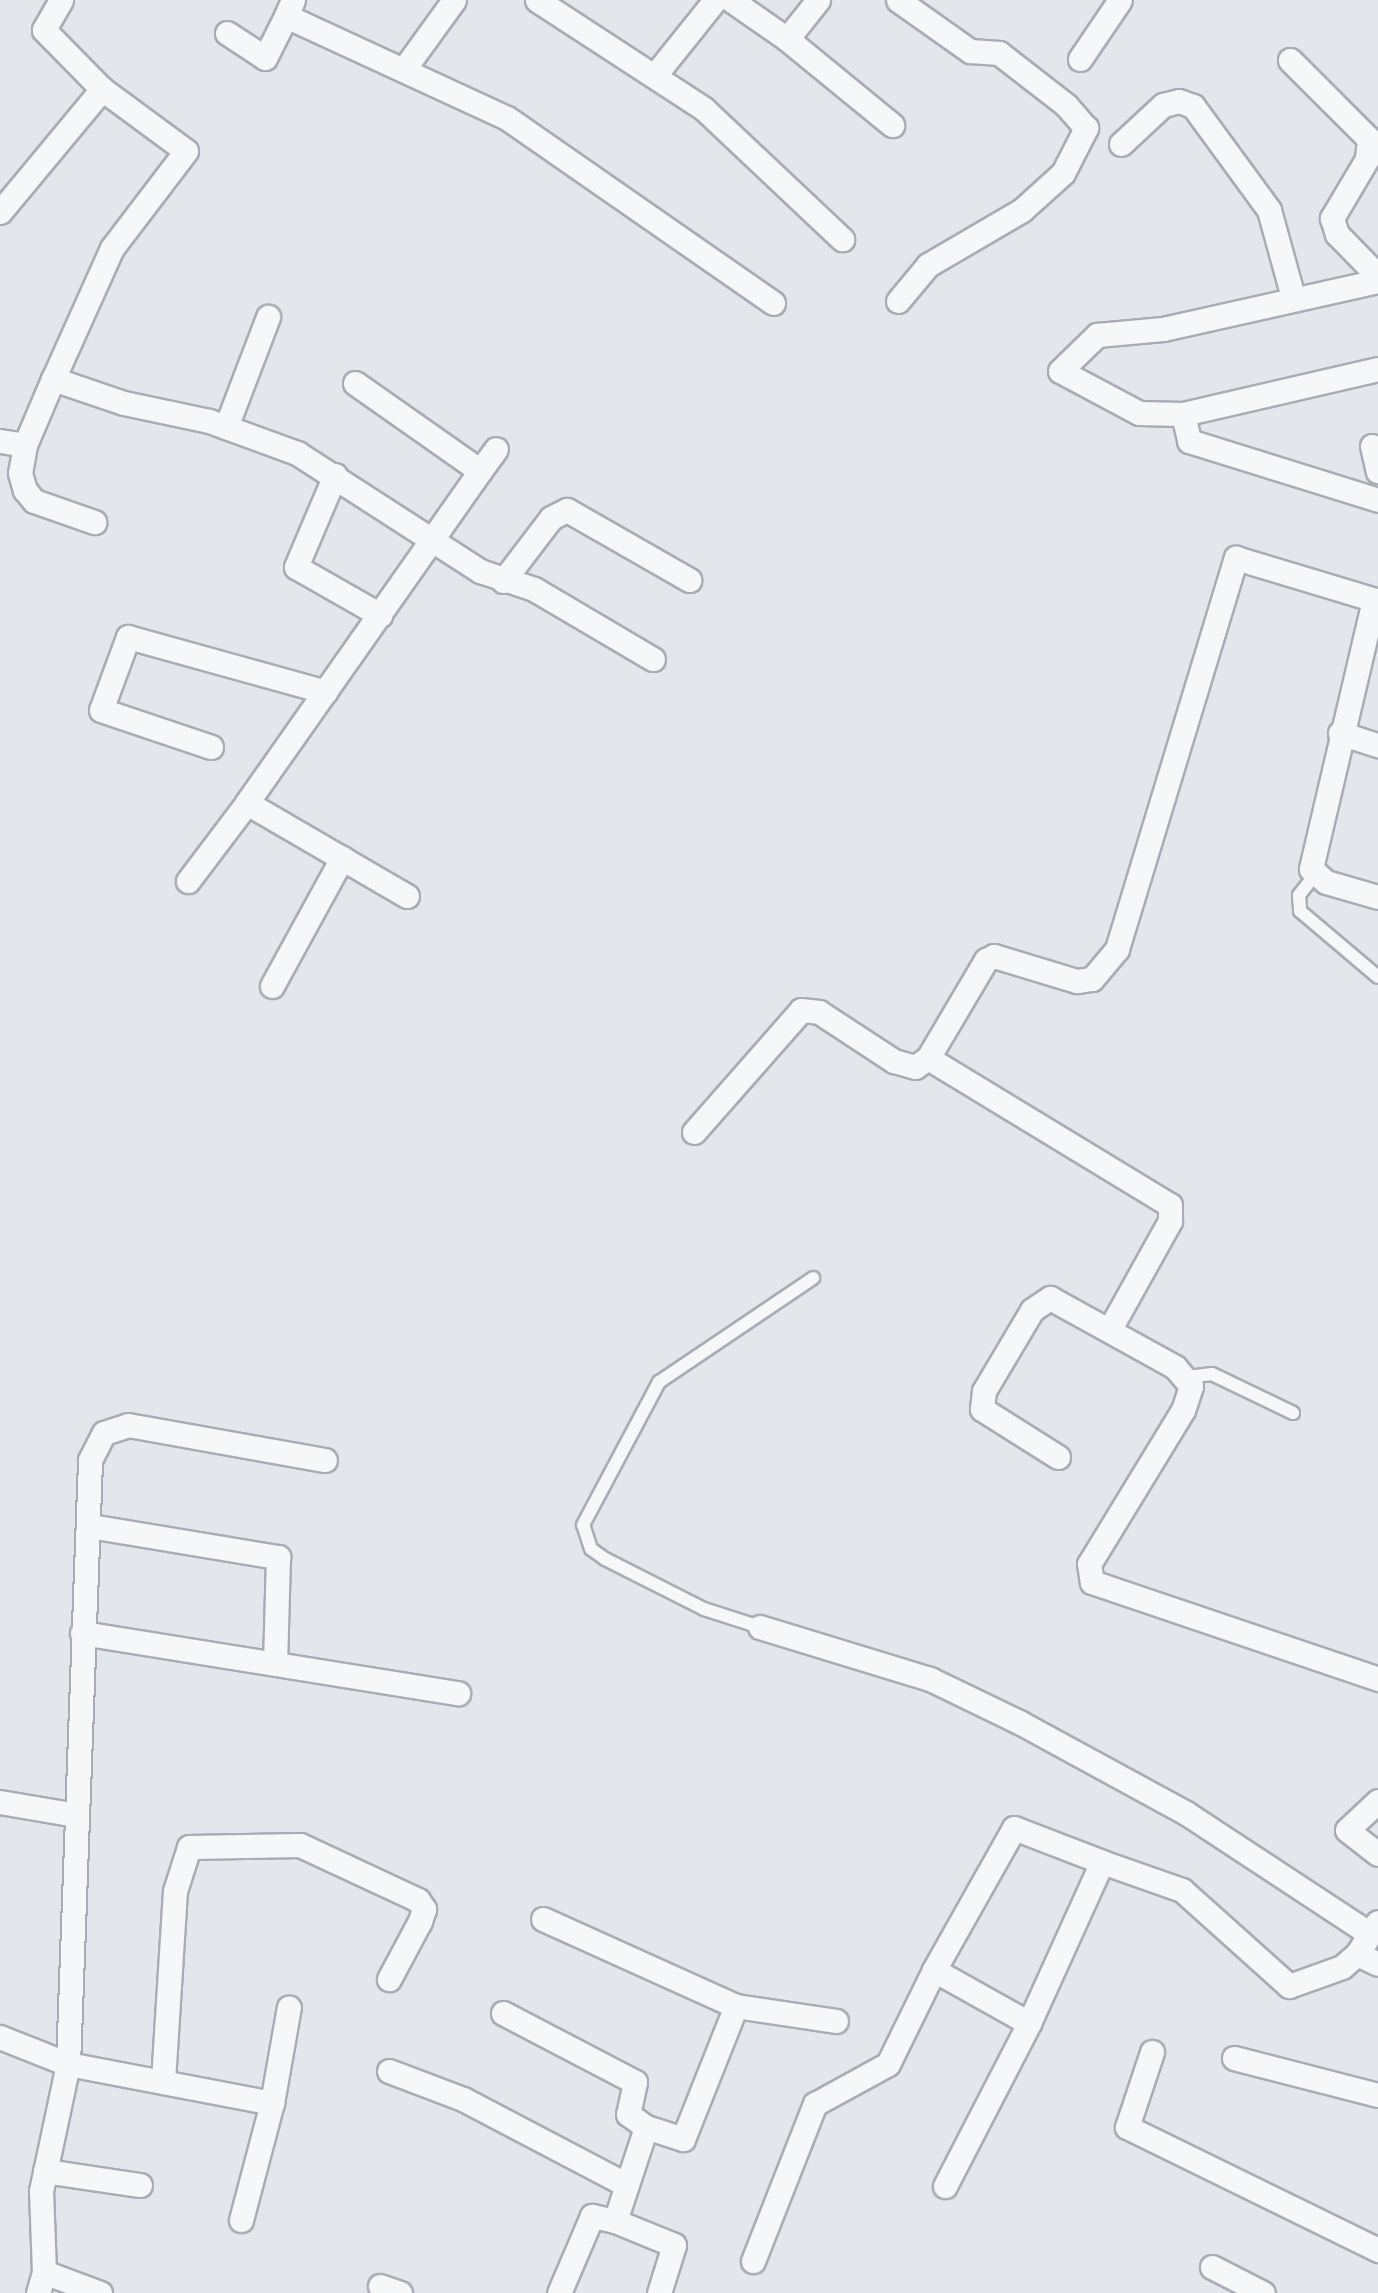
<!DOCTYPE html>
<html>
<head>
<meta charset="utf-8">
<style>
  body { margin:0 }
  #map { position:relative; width:1378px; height:2293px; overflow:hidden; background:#e3e6eb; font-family:Arial,sans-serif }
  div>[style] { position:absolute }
  .roads { filter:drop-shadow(2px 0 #a8adb5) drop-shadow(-2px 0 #a8adb5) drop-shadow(0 2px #a8adb5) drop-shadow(0 -2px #a8adb5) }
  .lane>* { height:12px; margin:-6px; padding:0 6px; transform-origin:6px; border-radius:6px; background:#f6f7f9 }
  .street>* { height:23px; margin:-11.5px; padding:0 11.5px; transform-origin:11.5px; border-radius:11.5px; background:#f6f7f9 }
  span { translate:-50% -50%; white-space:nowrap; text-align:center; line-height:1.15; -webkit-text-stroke:7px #f3f5f8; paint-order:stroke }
</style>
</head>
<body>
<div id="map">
  <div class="roads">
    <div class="lane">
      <i style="left:1314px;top:876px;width:24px;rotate:128deg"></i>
      <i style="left:1299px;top:895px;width:16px;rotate:86deg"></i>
      <i style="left:1300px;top:911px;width:102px;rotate:40.2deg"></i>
      <i style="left:1188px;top:1377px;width:24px;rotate:-7deg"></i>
      <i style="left:1212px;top:1374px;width:90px;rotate:25.7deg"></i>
      <i style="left:760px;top:1627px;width:59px;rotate:-162.2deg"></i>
      <i style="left:704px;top:1609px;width:111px;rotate:-153.2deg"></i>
      <i style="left:605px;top:1559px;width:17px;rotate:-144deg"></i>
      <i style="left:591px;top:1549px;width:25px;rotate:-108deg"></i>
      <i style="left:583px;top:1525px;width:162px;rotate:-62deg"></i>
      <i style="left:659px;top:1382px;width:186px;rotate:-34deg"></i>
    </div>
    <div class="street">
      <i style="left:61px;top:0;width:34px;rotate:120deg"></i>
      <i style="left:44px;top:30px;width:83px;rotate:45.5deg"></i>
      <i style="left:102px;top:89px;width:104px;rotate:36.4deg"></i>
      <i style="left:186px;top:151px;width:122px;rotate:127.3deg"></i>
      <i style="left:112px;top:248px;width:144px;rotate:114.2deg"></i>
      <i style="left:53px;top:379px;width:75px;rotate:18.7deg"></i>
      <i style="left:124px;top:403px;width:87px;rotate:12deg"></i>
      <i style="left:209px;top:421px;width:94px;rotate:20deg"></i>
      <i style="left:297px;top:453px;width:218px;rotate:32.8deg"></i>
      <i style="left:480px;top:571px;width:57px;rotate:18.4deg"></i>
      <i style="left:534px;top:589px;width:138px;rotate:30.5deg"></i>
      <i style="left:293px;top:0;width:17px;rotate:114deg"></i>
      <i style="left:286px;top:16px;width:243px;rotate:24.8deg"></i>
      <i style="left:507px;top:118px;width:324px;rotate:34.8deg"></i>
      <i style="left:537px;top:0;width:199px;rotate:33.1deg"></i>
      <i style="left:704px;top:109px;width:190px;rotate:43.3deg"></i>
      <i style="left:731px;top:0;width:68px;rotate:34.9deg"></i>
      <i style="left:787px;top:39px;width:50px;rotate:-51.5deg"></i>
      <i style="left:227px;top:33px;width:45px;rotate:33.3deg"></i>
      <i style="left:265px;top:58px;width:47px;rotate:-63.4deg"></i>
      <i style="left:787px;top:39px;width:136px;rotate:39.3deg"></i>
      <i style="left:1080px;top:59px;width:71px;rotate:-55.9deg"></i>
      <i style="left:1290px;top:60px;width:112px;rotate:45deg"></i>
      <i style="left:1369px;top:139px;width:20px;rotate:96deg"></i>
      <i style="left:1367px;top:159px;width:69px;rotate:120.7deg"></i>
      <i style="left:1332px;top:218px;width:17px;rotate:73deg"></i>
      <i style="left:1337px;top:234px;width:59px;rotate:45.7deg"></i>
      <i style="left:404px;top:69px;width:85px;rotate:-54.1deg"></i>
      <i style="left:655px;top:75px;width:96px;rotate:-51.3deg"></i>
      <i style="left:1121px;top:144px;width:57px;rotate:-42.9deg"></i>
      <i style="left:1163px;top:105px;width:16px;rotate:-14deg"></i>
      <i style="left:1179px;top:101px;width:15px;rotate:20deg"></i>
      <i style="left:1193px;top:106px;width:129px;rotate:53.8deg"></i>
      <i style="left:1269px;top:210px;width:90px;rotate:74.6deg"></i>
      <i style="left:0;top:212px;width:160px;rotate:-50.3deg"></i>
      <i style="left:898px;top:301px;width:47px;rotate:-50.2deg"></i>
      <i style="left:928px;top:265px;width:109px;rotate:-30.3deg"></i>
      <i style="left:1022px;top:210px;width:55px;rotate:-42.1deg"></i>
      <i style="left:1063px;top:173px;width:51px;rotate:-62.9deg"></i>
      <i style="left:1086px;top:128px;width:30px;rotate:-131deg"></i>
      <i style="left:1066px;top:105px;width:85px;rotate:-142.2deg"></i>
      <i style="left:999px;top:53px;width:29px;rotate:-176deg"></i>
      <i style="left:970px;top:51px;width:88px;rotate:-144.7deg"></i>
      <i style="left:1378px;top:369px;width:200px;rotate:167deg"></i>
      <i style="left:1183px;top:414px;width:28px;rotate:77deg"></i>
      <i style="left:1189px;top:441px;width:198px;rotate:17.3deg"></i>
      <i style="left:355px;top:383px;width:153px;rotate:35.1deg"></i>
      <i style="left:480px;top:471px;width:406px;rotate:125.1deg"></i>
      <i style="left:247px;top:803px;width:185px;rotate:30.2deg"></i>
      <i style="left:1183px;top:414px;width:44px;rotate:-178.7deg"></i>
      <i style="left:1139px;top:413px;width:89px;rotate:-152deg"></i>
      <i style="left:1060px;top:371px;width:52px;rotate:-44.2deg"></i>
      <i style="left:1097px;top:335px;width:66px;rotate:-5.2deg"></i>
      <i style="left:1163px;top:329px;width:220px;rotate:-12.6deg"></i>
      <i style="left:226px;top:427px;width:118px;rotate:-69.1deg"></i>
      <i style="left:0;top:441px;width:25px;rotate:9deg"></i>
      <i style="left:25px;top:445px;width:72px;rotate:-67deg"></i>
      <i style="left:25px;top:445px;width:28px;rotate:100deg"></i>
      <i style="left:20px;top:473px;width:18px;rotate:74deg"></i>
      <i style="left:25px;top:490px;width:14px;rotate:51deg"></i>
      <i style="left:34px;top:501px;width:64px;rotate:19.3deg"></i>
      <i style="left:1372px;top:446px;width:26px;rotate:77deg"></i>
      <i style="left:480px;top:471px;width:27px;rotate:-54deg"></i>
      <i style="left:335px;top:475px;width:100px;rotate:113deg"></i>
      <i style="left:296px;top:567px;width:97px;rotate:29.7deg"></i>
      <i style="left:503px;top:581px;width:79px;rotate:-52.7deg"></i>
      <i style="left:551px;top:518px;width:18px;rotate:-27deg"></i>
      <i style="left:567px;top:510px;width:141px;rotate:29.8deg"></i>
      <i style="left:1374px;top:600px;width:276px;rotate:103.2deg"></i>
      <i style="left:1311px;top:869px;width:20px;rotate:41deg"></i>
      <i style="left:1326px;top:882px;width:54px;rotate:16.1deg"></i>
      <i style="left:1340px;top:733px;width:40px;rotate:18deg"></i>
      <i style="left:211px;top:747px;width:116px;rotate:-161.4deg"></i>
      <i style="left:101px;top:710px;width:78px;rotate:-69.7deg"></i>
      <i style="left:128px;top:637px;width:205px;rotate:15.5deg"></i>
      <i style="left:188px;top:881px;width:98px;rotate:-52.9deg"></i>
      <i style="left:272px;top:986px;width:146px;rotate:-61.3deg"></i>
      <i style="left:928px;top:1058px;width:283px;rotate:31.3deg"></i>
      <i style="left:1170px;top:1205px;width:16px;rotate:90deg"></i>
      <i style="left:1170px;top:1221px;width:124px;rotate:119.1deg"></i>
      <i style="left:694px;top:1132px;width:162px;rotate:-48.7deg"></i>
      <i style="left:801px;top:1010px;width:18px;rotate:6deg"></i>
      <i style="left:819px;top:1012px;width:90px;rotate:33.2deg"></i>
      <i style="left:894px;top:1061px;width:22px;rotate:16deg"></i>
      <i style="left:915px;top:1067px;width:16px;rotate:-35deg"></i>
      <i style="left:928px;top:1058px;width:114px;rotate:-59.4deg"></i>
      <i style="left:986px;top:960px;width:9px;rotate:-27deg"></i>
      <i style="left:994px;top:956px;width:87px;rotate:16.8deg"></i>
      <i style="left:1077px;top:981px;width:15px;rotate:-8deg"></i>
      <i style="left:1092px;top:979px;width:39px;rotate:-50deg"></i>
      <i style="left:1117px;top:949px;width:409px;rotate:-73.1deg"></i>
      <i style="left:1236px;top:558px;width:148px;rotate:16.8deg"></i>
      <i style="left:1058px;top:1457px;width:90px;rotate:-147.7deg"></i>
      <i style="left:982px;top:1409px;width:18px;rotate:-84deg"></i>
      <i style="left:984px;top:1391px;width:94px;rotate:-59.3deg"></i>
      <i style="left:1032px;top:1310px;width:22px;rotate:-34deg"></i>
      <i style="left:1050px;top:1298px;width:143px;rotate:28.9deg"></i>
      <i style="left:1175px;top:1367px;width:25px;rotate:50deg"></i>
      <i style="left:1191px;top:1386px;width:25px;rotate:108deg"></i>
      <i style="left:1183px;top:1410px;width:180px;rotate:121.4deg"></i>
      <i style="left:1089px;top:1564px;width:18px;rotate:81deg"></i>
      <i style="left:1092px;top:1582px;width:302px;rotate:18.7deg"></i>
      <i style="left:90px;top:1526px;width:191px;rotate:9.4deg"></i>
      <i style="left:278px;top:1557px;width:106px;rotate:91.6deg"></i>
      <i style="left:760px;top:1627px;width:178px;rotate:17deg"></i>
      <i style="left:930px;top:1679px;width:99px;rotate:25.8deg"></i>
      <i style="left:1019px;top:1722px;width:190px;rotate:28.6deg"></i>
      <i style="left:1186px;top:1813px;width:220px;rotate:33.3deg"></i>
      <i style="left:82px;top:1633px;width:381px;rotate:9.1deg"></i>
      <i style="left:1378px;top:1801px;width:42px;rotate:136.9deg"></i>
      <i style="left:1347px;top:1830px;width:39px;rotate:38deg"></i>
      <i style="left:0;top:1802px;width:77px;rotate:9.7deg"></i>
      <i style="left:543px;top:1919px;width:212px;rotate:24.3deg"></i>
      <i style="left:1357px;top:1954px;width:23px;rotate:25deg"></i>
      <i style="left:934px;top:1970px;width:163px;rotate:-60.6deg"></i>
      <i style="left:1014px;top:1828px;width:94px;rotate:21.1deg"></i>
      <i style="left:503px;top:2013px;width:149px;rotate:27.6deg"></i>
      <i style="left:635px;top:2082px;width:33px;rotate:102deg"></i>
      <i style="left:628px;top:2114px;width:22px;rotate:36deg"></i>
      <i style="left:0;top:2037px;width:73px;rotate:21.7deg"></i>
      <i style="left:68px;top:2064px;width:604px;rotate:-87.91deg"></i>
      <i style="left:90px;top:1460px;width:30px;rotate:-63deg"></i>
      <i style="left:104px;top:1433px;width:25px;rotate:-18deg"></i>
      <i style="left:128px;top:1425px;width:200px;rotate:10.1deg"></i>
      <i style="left:1152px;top:2052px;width:79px;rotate:108.4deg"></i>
      <i style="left:1127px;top:2127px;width:280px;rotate:26.1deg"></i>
      <i style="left:1234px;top:2058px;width:149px;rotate:14.4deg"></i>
      <i style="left:389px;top:2071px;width:79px;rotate:20.7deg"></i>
      <i style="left:463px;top:2099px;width:185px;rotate:27.7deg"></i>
      <i style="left:163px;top:2081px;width:190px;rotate:-86.4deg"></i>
      <i style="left:175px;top:1891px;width:46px;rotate:-72.3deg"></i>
      <i style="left:189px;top:1847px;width:111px;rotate:-1deg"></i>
      <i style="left:300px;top:1845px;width:130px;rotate:25deg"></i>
      <i style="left:418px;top:1900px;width:11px;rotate:56deg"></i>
      <i style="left:424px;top:1909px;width:13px;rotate:108deg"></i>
      <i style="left:420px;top:1921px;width:66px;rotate:118.1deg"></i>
      <i style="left:45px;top:2171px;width:96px;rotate:8.4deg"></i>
      <i style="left:945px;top:2186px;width:183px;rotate:-62.7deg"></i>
      <i style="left:241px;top:2220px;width:121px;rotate:-75.2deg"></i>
      <i style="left:753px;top:2261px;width:169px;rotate:-68.5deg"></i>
      <i style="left:815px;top:2104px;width:83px;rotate:-28.7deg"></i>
      <i style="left:888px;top:2064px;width:105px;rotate:-63.9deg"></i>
      <i style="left:934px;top:1970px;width:109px;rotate:29.2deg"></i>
      <i style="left:1029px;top:2023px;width:177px;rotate:-65.6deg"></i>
      <i style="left:1102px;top:1862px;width:85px;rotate:19.3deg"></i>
      <i style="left:1182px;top:1890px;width:144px;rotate:41.9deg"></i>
      <i style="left:1289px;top:1986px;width:56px;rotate:-19.7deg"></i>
      <i style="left:1342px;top:1967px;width:20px;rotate:-41deg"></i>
      <i style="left:1357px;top:1954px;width:38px;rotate:-57deg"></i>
      <i style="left:1212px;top:2267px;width:57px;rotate:27deg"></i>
      <i style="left:44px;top:2272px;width:60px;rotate:20.6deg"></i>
      <i style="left:380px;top:2286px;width:21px;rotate:19deg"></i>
      <i style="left:38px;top:2293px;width:22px;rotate:-74deg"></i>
      <i style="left:44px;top:2272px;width:81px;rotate:-92.1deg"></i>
      <i style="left:41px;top:2191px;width:130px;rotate:-78deg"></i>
      <i style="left:68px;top:2064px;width:208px;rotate:10.8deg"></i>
      <i style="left:272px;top:2103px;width:97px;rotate:-80deg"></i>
      <i style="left:559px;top:2293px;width:84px;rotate:-66.8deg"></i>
      <i style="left:592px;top:2216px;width:24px;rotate:12deg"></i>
      <i style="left:659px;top:2293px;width:50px;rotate:-72.6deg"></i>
      <i style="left:674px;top:2245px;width:64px;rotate:-157.9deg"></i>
      <i style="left:615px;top:2221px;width:99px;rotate:-71.7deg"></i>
      <i style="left:646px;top:2127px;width:39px;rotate:18deg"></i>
      <i style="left:683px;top:2139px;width:143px;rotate:-68.3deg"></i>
      <i style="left:736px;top:2006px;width:101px;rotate:8.5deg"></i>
    </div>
  </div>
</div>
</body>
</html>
